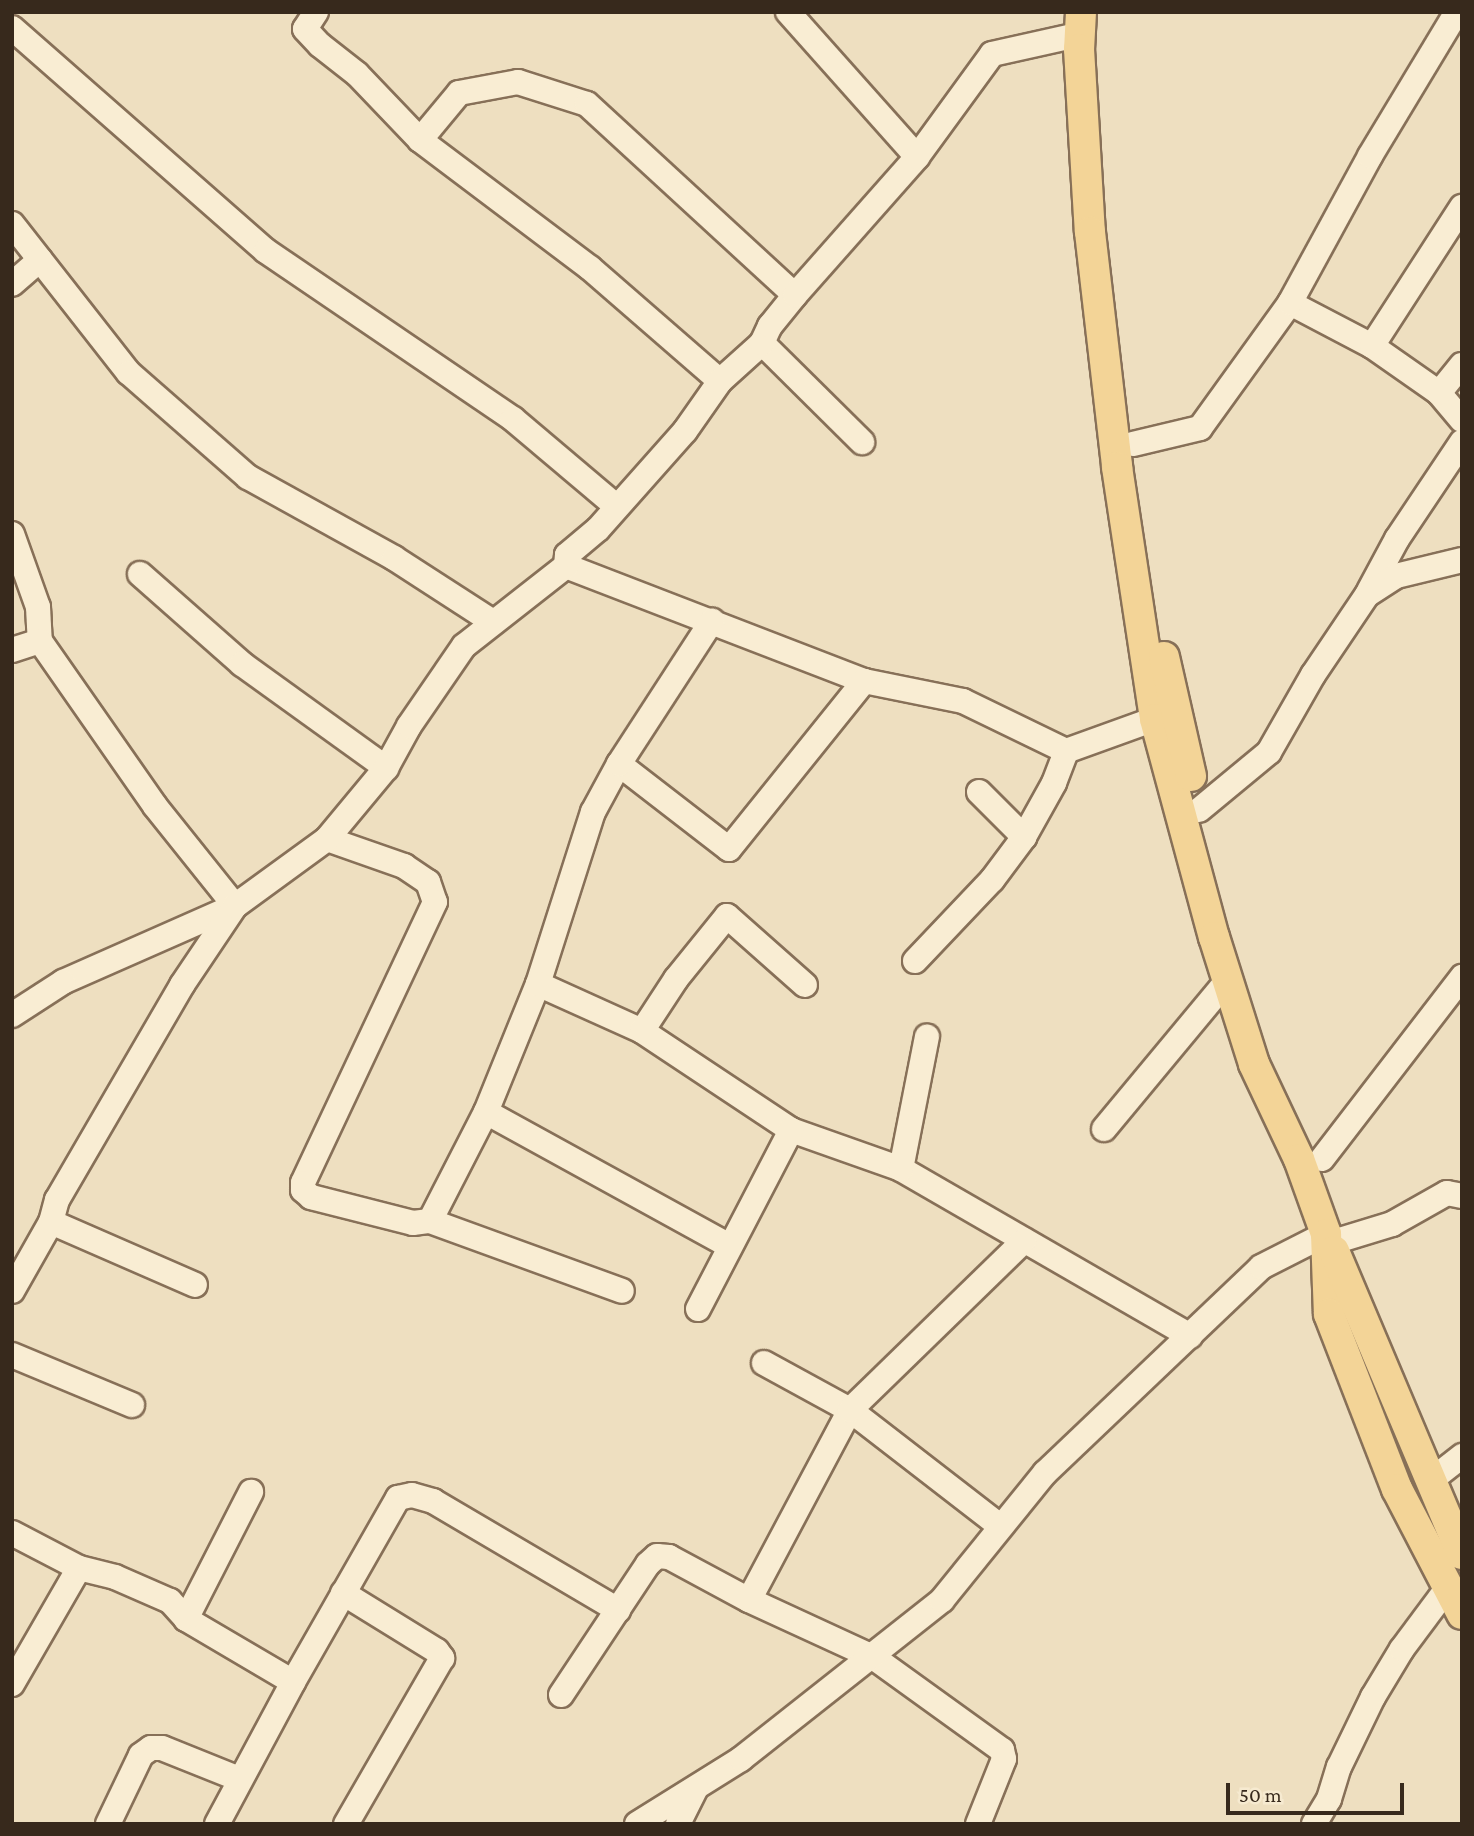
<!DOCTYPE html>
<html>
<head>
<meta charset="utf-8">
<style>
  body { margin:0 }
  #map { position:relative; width:1474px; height:1836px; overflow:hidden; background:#eedfc0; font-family:"Crimson Pro",serif }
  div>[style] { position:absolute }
  .roads { filter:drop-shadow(2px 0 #877058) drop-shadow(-2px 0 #877058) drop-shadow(0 2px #877058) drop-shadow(0 -2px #877058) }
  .minor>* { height:24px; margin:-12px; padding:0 12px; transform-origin:12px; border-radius:12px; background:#f9edd3 }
  .major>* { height:30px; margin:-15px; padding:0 15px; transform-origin:15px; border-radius:15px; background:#f3d497 }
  span { translate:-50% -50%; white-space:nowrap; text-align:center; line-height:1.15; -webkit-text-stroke:6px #f6ead0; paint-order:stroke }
  .frame { position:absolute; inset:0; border:14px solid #37291c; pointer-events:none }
  .scale { position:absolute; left:1226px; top:1783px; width:178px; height:32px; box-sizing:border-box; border:4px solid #37291c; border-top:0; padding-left:9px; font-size:21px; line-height:24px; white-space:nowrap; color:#37291c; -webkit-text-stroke:5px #f6ead0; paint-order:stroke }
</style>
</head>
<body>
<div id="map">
  <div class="roads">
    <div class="minor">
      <i style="left:316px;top:12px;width:20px;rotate:123deg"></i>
      <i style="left:305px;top:29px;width:22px;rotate:47deg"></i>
      <i style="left:320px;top:45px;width:47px;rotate:38.1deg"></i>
      <i style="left:357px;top:74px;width:91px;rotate:46.3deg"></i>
      <i style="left:420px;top:140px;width:213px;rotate:37deg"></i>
      <i style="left:590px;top:268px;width:172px;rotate:41deg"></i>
      <i style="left:788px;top:12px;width:194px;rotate:48.3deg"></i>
      <i style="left:12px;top:28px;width:338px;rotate:41.3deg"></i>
      <i style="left:266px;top:251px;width:299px;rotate:34.2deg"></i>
      <i style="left:513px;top:419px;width:135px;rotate:40.2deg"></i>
      <i style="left:420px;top:140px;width:61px;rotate:-50.3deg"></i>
      <i style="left:459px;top:93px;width:60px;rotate:-10.6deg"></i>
      <i style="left:518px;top:82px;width:72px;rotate:17.7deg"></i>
      <i style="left:587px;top:104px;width:282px;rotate:42.6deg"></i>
      <i style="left:12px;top:224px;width:189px;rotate:51.9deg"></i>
      <i style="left:129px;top:373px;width:158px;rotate:41.2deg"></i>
      <i style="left:248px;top:477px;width:167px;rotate:29deg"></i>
      <i style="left:394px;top:558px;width:118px;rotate:32.9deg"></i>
      <i style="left:12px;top:284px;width:37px;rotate:-41deg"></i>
      <i style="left:1290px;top:303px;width:93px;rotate:27.7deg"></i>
      <i style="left:1372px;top:346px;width:82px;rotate:35deg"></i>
      <i style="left:1439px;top:393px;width:35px;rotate:50deg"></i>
      <i style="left:762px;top:343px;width:141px;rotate:44.7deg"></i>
      <i style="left:1372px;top:346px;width:166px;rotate:-57.1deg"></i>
      <i style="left:1439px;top:393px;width:36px;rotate:-51deg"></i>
      <i style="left:1133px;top:444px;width:69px;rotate:-13.4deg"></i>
      <i style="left:1200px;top:428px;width:154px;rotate:-54.2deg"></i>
      <i style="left:1290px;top:303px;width:167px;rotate:-61.4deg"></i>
      <i style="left:1370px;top:156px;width:168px;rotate:-58.9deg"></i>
      <i style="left:12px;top:534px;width:77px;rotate:70.4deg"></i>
      <i style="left:38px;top:607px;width:34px;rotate:87deg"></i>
      <i style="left:40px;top:641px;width:201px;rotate:55.1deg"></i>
      <i style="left:155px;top:806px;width:128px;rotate:51.3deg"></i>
      <i style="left:235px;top:906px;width:188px;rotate:156.2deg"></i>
      <i style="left:63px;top:982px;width:61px;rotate:147.1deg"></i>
      <i style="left:566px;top:566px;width:319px;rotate:21.1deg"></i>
      <i style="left:864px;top:681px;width:101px;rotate:11.4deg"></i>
      <i style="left:963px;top:701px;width:114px;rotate:25.9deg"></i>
      <i style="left:1066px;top:751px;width:95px;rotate:-19.8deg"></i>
      <i style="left:140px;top:574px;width:136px;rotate:41.4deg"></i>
      <i style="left:242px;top:664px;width:178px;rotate:35.8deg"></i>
      <i style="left:1369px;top:591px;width:59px;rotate:-61.7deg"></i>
      <i style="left:1397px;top:539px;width:117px;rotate:-56.2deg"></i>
      <i style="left:12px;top:650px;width:29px;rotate:-18deg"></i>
      <i style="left:619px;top:764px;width:139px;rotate:37.7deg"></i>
      <i style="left:729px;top:849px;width:216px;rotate:-51.2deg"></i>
      <i style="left:979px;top:792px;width:64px;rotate:45deg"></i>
      <i style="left:1199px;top:810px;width:91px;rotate:-39.6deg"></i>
      <i style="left:1269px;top:752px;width:89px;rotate:-60.3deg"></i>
      <i style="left:1313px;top:675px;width:97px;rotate:-56deg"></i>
      <i style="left:1367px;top:595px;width:35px;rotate:-33deg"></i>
      <i style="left:1396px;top:576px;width:68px;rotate:-13.6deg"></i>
      <i style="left:327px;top:839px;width:82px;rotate:19.3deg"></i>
      <i style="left:404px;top:866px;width:29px;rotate:34deg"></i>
      <i style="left:428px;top:882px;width:21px;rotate:71deg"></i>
      <i style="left:435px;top:902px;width:310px;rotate:115.2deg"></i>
      <i style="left:303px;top:1183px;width:7px;rotate:90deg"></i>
      <i style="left:303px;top:1190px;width:11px;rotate:41deg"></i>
      <i style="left:311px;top:1197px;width:105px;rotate:14.3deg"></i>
      <i style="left:413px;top:1223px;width:17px;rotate:-7deg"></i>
      <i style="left:430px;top:1221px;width:123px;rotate:-62.8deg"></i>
      <i style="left:486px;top:1112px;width:138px;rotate:-67.9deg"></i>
      <i style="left:538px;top:984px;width:181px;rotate:-72.3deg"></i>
      <i style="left:593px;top:812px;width:55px;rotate:-61.6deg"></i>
      <i style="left:619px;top:764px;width:171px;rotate:-57deg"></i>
      <i style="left:915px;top:961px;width:112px;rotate:-46.5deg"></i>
      <i style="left:992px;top:880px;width:54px;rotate:-53.3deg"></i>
      <i style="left:1024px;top:837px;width:62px;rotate:-60.9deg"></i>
      <i style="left:1054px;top:783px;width:34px;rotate:-69deg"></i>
      <i style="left:538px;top:984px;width:114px;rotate:24.3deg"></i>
      <i style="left:642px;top:1031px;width:179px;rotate:33.6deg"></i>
      <i style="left:791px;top:1130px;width:117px;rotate:19.5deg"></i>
      <i style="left:901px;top:1169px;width:334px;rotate:30deg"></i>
      <i style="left:642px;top:1031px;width:62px;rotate:-56.8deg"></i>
      <i style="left:676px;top:979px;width:81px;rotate:-51deg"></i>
      <i style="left:727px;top:916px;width:104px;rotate:41.5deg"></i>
      <i style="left:486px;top:1112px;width:278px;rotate:28.8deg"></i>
      <i style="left:1104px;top:1129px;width:192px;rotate:-50.3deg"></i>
      <i style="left:1322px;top:1159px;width:230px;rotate:-52.4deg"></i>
      <i style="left:901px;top:1169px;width:135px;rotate:-78.9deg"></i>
      <i style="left:430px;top:1221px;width:204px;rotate:20deg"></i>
      <i style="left:51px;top:1222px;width:157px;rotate:23.6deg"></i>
      <i style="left:1330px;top:1243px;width:65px;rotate:-17deg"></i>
      <i style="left:1392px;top:1224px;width:63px;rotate:-29.4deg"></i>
      <i style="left:1447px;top:1193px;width:15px;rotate:11deg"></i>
      <i style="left:12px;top:1291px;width:79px;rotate:-60.5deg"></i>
      <i style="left:51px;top:1222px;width:23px;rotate:-75deg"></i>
      <i style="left:57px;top:1200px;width:249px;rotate:-59.8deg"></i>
      <i style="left:182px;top:985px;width:95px;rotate:-56.1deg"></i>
      <i style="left:235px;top:906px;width:114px;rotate:-36.1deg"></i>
      <i style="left:327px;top:839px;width:92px;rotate:-50.3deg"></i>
      <i style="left:386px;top:768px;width:48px;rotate:-61.3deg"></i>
      <i style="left:409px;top:726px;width:97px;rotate:-55.5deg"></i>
      <i style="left:464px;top:646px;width:130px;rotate:-38.1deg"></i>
      <i style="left:566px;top:566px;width:11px;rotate:-85deg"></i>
      <i style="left:567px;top:555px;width:40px;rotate:-40deg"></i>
      <i style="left:598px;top:529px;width:131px;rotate:-48.4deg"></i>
      <i style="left:685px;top:431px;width:61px;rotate:-55deg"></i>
      <i style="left:720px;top:381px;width:57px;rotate:-42.1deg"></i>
      <i style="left:762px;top:343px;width:19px;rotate:-65deg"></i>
      <i style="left:770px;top:326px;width:40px;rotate:-51deg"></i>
      <i style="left:795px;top:295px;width:184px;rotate:-48.5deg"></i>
      <i style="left:917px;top:157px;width:127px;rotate:-53.9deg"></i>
      <i style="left:992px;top:54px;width:92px;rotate:-12.5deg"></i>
      <i style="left:698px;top:1309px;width:202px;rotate:-62.5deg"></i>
      <i style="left:12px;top:1355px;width:130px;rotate:22.6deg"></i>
      <i style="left:764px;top:1363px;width:98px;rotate:28.7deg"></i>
      <i style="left:850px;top:1410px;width:190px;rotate:37.7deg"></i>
      <i style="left:1430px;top:1481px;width:41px;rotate:-38deg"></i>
      <i style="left:12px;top:1533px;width:76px;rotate:27.6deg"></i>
      <i style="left:79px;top:1568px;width:134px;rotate:120deg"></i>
      <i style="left:79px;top:1568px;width:37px;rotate:14deg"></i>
      <i style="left:115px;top:1577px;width:60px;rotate:23.6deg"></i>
      <i style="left:170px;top:1601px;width:24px;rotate:48deg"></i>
      <i style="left:186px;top:1619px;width:124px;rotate:30.5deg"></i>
      <i style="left:343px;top:1593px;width:110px;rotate:31.7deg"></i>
      <i style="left:437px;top:1651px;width:9px;rotate:54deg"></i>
      <i style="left:442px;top:1658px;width:192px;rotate:120deg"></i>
      <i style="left:749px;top:1600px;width:215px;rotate:-62deg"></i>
      <i style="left:850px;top:1410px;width:243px;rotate:-44.2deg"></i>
      <i style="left:186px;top:1619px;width:143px;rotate:-62.9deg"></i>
      <i style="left:561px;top:1695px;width:157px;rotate:-56.4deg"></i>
      <i style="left:648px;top:1564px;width:12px;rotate:-42deg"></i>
      <i style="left:657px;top:1556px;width:12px;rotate:5deg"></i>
      <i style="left:669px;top:1557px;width:91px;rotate:28.3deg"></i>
      <i style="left:749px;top:1600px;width:136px;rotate:24.7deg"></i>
      <i style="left:873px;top:1657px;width:159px;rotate:35.8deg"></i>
      <i style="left:1002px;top:1750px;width:9px;rotate:77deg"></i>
      <i style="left:1004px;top:1759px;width:70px;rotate:111.8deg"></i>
      <i style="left:108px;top:1824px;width:76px;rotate:-64.4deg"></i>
      <i style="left:141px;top:1755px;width:12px;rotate:-35deg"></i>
      <i style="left:151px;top:1748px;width:11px"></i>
      <i style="left:162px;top:1748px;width:83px;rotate:21.9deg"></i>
      <i style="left:217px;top:1824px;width:161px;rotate:-61.8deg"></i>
      <i style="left:293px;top:1682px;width:212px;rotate:-60.3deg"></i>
      <i style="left:398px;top:1498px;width:14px;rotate:-12deg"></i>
      <i style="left:412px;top:1495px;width:22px;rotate:16deg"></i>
      <i style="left:433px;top:1501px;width:215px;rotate:30.5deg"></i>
      <i style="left:637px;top:1824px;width:123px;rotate:-32deg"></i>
      <i style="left:741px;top:1759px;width:256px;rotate:-38.3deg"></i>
      <i style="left:942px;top:1600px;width:164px;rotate:-51deg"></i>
      <i style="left:1045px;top:1473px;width:298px;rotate:-43.6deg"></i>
      <i style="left:1261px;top:1267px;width:73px;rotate:-26.9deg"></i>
      <i style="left:678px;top:1824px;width:40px;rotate:-63.4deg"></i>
      <i style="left:1314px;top:1824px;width:29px;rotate:-59deg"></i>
      <i style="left:1329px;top:1799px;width:34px;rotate:-73deg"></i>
      <i style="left:1339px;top:1767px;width:78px;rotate:-64.1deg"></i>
      <i style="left:1373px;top:1697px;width:56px;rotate:-58.9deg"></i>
      <i style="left:1402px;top:1649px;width:79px;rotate:-53.3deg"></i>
    </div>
    <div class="major">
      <i style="left:1081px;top:12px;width:37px;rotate:93deg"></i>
      <i style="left:1079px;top:49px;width:183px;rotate:86.6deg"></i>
      <i style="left:1090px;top:232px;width:237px;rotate:83.4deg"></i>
      <i style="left:1117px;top:467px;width:255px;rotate:81.4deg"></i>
      <i style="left:1155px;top:719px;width:226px;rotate:74.9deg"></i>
      <i style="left:1214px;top:937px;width:133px;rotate:72.5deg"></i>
      <i style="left:1254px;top:1064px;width:105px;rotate:64.7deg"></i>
      <i style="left:1299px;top:1159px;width:80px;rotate:70.2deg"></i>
      <i style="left:1326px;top:1234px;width:80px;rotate:87.9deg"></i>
      <i style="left:1329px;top:1314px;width:188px;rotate:68.8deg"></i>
      <i style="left:1397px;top:1489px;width:141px;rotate:62.5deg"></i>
      <i style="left:1164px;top:657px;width:122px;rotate:77.2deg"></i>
      <i style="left:1334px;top:1251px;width:329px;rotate:67.1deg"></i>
    </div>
  </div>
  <div class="frame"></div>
  <div class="scale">50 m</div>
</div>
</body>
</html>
